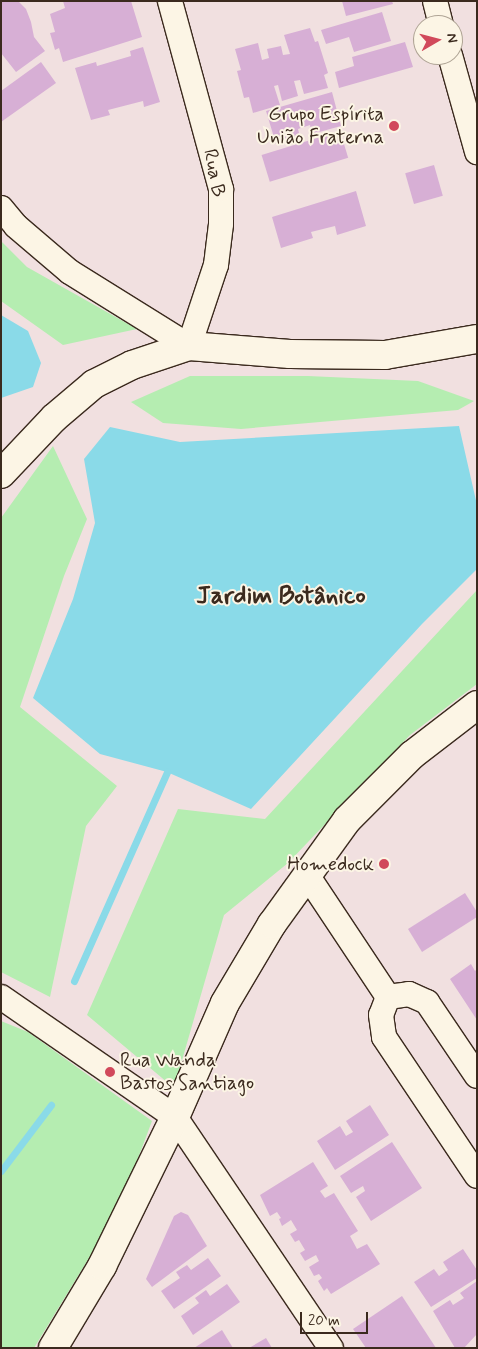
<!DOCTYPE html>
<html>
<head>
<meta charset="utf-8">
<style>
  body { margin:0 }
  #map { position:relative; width:478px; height:1349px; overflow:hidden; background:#f1e0e0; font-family:Mynerve,sans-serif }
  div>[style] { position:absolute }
  .green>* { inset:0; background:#b5edb1 }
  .water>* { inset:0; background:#8adae8 }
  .stream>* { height:7px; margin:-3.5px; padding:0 3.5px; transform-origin:3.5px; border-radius:3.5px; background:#8adae8 }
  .building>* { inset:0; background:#d7afd5; transform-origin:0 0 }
  .roads { filter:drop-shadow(1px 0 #3b2a1e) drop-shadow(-1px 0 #3b2a1e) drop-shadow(0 1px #3b2a1e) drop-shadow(0 -1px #3b2a1e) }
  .minor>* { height:24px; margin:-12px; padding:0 12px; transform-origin:12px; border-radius:12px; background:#fcf5e5 }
  .secondary>* { height:28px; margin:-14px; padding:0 14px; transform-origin:14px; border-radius:14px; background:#fcf5e5 }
  .dots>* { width:14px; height:14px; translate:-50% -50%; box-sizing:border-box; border:2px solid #fcf5e5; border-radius:50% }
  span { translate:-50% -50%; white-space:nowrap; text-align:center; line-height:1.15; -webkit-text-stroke:4px #fcf5e5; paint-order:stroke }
  .poi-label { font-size:20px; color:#3b2a1e }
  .right { translate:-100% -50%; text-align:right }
  .left { translate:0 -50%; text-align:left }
  .street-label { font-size:20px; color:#3b2a1e }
  .district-label { font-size:25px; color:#3b2a1e; font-weight:700 }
  .frame { position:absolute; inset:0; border:2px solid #3b2a1e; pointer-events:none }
  .north { position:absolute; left:413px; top:15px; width:50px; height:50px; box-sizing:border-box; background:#fcf5e5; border:1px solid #afa495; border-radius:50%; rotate:82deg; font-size:14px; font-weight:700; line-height:20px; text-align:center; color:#3b2a1e }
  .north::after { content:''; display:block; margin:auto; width:18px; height:22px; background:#d1495b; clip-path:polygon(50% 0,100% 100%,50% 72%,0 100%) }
  .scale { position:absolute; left:300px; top:1312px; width:68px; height:22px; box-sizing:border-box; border:2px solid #3b2a1e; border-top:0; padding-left:6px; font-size:15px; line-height:18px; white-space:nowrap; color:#3b2a1e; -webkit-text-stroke:4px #fcf5e5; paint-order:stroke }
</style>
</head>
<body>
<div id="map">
  <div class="green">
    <i style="clip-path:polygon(1px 241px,27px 267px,137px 329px,63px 345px,1px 301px)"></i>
    <i style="clip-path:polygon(190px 376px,308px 376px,418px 381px,474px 401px,458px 410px,241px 429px,163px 423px,131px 402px)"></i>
    <i style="clip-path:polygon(53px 446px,87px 519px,64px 576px,20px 707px,117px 786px,86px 826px,50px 997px,1px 972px,1px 518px)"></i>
    <i style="clip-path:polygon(477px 590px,477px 684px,410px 735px,288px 863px,224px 915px,174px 1088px,87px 1015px,178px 809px,265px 819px)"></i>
    <i style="clip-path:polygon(1px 1021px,28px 1032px,152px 1121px,119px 1209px,34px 1348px,1px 1348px)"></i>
  </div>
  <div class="water">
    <i style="clip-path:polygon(1px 315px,28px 331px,41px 363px,33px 387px,1px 398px)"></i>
    <i style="clip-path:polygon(459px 426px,477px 505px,477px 569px,422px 624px,251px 809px,167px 772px,100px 754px,33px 698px,73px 599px,95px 523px,84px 459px,110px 427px,180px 442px)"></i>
  </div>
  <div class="stream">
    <i style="left:74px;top:981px;width:229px;rotate:-66deg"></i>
    <i style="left:1px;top:1171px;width:83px;rotate:-52.9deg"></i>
  </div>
  <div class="building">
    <i style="clip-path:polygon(1px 1px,18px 1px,26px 9px,31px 22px,34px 37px,45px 51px,16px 72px,1px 53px)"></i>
    <i style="clip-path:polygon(63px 1px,131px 1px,142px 37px,63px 62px,59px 48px,55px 50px,50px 33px,55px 32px,50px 14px,65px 8px)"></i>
    <i style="clip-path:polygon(342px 1px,392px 1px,393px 4px,346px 16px)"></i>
    <i style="clip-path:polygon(382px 12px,391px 41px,354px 52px,349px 37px,326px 44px,321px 30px)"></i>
    <i style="clip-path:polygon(310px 28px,315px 42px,318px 41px,328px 73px,324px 75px,328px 88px,304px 94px,300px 80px,294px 81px,298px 96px,282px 101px,278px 85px,274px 86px,280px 105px,253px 113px,249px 97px,244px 98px,237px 71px,241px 70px,235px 49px,258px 43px,262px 60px,269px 58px,267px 49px,281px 46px,283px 55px,290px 54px,284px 35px)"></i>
    <i style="clip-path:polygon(405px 42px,413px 67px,339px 88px,335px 72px,354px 66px,352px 57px)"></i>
    <i style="clip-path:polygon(143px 47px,160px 102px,144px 107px,143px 101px,108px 110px,110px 115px,91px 120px,75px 68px,96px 62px,97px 66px,131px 56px,130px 51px)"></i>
    <i style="clip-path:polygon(41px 62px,56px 83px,1px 122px,1px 91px)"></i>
    <i style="clip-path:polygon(332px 92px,341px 126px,312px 134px,310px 125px,298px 129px,300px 137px,276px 144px,266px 111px)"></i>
    <i style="left:340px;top:131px;width:28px;height:82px;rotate:73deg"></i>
    <i style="left:434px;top:165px;width:32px;height:30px;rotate:74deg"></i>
    <i style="clip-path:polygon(356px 191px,366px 226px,337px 235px,335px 226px,311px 232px,313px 238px,281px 248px,272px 217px)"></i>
    <i style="clip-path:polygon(465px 893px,477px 912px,477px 917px,422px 952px,408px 929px)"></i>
    <i style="clip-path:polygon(471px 964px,475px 971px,477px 969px,477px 1020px,450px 979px)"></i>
    <i style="clip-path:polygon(370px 1105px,389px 1135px,335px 1170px,317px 1141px,340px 1126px,346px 1136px,353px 1132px,346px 1121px)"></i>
    <i style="clip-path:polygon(392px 1142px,422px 1188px,371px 1221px,356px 1197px,365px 1191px,363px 1186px,351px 1193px,340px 1176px)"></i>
    <i style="clip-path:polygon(313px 1162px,328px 1186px,320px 1191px,325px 1198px,334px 1193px,358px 1231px,350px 1236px,357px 1249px,367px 1244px,380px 1264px,331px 1294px,327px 1288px,324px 1291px,318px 1281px,322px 1278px,319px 1274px,314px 1276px,309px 1267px,319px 1261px,316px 1255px,305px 1261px,300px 1253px,305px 1250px,299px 1240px,295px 1242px,290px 1234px,297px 1230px,291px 1220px,282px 1226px,279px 1219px,281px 1218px,277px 1212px,270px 1216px,260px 1195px)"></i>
    <i style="clip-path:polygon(181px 1212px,188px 1215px,207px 1246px,152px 1287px,146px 1279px,174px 1216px)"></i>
    <i style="clip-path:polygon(463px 1249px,477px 1270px,477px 1278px,431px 1307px,414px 1282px,434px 1269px,439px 1276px,448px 1270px,443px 1262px)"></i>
    <i style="clip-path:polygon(208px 1258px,221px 1276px,174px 1309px,161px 1291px,180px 1278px,176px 1272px,187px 1265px,191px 1270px)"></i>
    <i style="clip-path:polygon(477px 1281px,477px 1334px,464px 1348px,455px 1348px,433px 1311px,450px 1300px,453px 1305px,464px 1298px,460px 1293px)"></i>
    <i style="clip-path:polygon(227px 1284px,240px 1302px,193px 1335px,181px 1316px,199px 1303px,195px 1298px,206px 1290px,210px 1296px)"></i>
    <i style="clip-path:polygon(402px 1296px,436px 1348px,366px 1348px,353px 1329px)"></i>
    <i style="clip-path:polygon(222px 1330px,233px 1348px,194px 1348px)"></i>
    <i style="clip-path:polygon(266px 1338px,272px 1348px,249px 1348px)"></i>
  </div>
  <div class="roads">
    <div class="minor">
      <i style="left:435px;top:1px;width:25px;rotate:76deg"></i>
      <i style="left:450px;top:55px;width:101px;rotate:74.4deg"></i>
      <i style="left:1px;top:208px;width:23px;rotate:50deg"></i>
      <i style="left:16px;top:226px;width:71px;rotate:40.4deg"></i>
      <i style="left:70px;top:272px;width:140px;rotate:31.9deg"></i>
      <i style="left:189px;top:346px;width:85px;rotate:-71.6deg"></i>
      <i style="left:216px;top:265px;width:41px;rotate:-83deg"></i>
      <i style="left:221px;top:224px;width:35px;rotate:-90deg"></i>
      <i style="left:221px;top:189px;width:195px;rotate:-105.2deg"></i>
      <i style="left:307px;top:875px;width:146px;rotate:56.4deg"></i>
      <i style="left:1px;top:997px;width:211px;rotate:34.6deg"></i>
      <i style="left:175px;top:1117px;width:279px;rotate:56deg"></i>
      <i style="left:388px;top:997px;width:19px;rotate:111deg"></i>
      <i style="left:381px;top:1015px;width:22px;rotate:82deg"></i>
      <i style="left:384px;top:1037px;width:167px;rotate:56.2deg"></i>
      <i style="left:388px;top:997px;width:21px;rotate:-8deg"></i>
      <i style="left:409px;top:994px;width:20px;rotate:24deg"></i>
      <i style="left:427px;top:1002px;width:89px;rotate:56deg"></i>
    </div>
    <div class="secondary">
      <i style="left:1px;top:474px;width:77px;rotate:-46.6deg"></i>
      <i style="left:54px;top:418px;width:52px;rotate:-40.4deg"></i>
      <i style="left:94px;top:384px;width:42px;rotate:-26.6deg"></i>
      <i style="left:132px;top:365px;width:60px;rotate:-18.4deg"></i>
      <i style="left:189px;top:346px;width:101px;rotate:4.5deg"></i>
      <i style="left:290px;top:354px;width:95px;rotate:0.6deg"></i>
      <i style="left:385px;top:355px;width:93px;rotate:-9.9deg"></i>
      <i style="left:53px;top:1348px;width:96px;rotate:-59.1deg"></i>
      <i style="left:102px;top:1266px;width:166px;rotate:-63.9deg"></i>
      <i style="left:175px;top:1117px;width:124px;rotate:-66.3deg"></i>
      <i style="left:225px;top:1003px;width:92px;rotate:-59.3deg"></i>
      <i style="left:272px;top:924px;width:128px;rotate:-54.2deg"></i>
      <i style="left:347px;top:820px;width:92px;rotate:-45deg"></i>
      <i style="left:412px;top:755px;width:82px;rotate:-37.6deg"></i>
    </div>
  </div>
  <div class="dots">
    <i style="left:394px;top:126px;background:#d1495b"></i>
    <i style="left:384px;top:864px;background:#d1495b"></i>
    <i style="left:110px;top:1072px;background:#d1495b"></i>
  </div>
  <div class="poi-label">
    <span class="right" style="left:384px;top:126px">Grupo Espírita<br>União Fraterna</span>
    <span class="right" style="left:374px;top:864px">Homedock</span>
    <span class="left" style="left:120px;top:1072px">Rua Wanda<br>Bastos Santiago</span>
  </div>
  <div class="street-label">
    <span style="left:214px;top:173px;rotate:79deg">Rua B</span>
  </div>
  <div class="district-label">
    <span style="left:281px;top:597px">Jardim Botânico</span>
  </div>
  <div class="frame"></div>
  <div class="north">N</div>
  <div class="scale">20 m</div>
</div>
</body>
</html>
